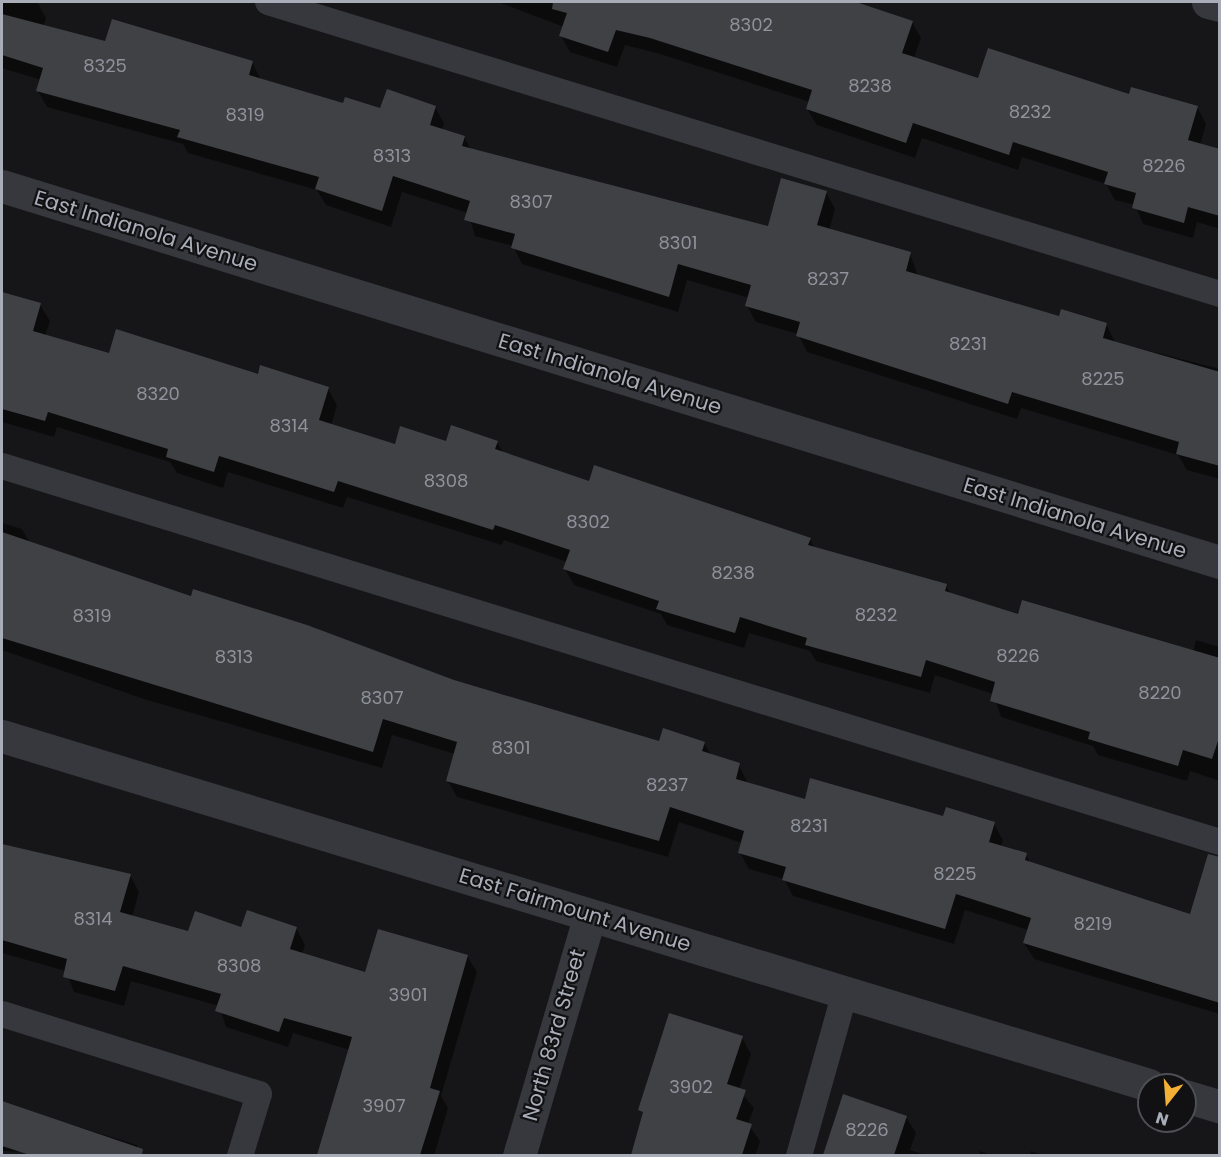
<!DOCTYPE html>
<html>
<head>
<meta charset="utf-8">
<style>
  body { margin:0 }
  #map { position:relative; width:1221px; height:1157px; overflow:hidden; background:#161618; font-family:Poppins,sans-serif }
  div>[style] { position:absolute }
  .shadow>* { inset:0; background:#0007 }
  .building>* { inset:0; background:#404145 }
  .lane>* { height:26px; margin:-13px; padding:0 13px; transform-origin:13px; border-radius:13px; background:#37383d }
  .street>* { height:33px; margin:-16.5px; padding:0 16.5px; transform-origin:16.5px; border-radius:16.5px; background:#37383d }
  span { translate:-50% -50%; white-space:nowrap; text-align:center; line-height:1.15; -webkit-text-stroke:4.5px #111113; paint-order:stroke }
  .number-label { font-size:18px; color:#8e929b }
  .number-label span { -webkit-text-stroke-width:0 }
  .street-label { font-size:21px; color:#a8adb8 }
  .frame { position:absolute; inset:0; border:3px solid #a8adb8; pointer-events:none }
  .north { position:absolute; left:1137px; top:1073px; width:60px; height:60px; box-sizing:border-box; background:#111113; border:2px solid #4d4f55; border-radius:50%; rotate:197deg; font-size:16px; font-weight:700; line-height:24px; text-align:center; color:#a8adb8 }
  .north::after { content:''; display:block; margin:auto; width:21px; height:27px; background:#f2b134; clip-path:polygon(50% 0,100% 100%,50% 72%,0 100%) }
</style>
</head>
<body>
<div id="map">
  <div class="shadow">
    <i style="clip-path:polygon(2px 2px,37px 2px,46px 18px,43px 27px,107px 43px,252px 62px,261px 80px,344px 104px,381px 110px,435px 107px,444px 123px,442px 130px,464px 137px,472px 151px,769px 228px,826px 192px,835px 209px,829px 230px,910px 254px,918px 276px,1060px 318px,1106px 324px,1115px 342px,1220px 369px,1220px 479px,1187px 470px,1178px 455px,1021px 408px,1017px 419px,807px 352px,798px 334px,756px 322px,747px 306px,749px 298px,687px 280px,678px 312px,522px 264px,513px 246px,475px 236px,468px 213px,402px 192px,391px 227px,326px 205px,317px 190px,188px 153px,183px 144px,47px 107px,38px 91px,41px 80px,2px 68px)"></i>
    <i style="clip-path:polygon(498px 2px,852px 2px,912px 22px,921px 38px,914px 58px,979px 80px,1197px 107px,1206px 124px,1200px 145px,1220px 150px,1220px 229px,1197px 222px,1193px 238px,1143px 224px,1135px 205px,1115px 200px,1106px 184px,1022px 157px,1018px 170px,922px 138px,915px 158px,817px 125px,807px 109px,810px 102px,660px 54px,625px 45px,617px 67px,570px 52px,561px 36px,564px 27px)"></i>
    <i style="clip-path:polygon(2px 294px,40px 305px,50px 321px,45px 336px,110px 355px,328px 389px,337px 405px,331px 426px,396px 445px,497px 442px,504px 454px,590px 483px,810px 539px,815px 549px,946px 585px,951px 595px,1018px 615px,1193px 652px,1196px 640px,1220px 647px,1220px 781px,1190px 771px,1187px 781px,1098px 755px,1093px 746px,1001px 717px,993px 694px,935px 675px,930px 693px,816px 661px,810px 651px,749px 633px,744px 648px,667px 625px,661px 614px,574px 585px,565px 569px,567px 562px,504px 540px,502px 545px,347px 497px,343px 508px,228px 472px,223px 488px,177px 473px,170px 462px,57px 427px,54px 437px,2px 422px)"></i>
    <i style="clip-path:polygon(2px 523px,22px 529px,30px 543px,453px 681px,660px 743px,704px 743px,711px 755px,739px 765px,748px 784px,806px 800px,994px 824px,1003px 840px,1001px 847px,1026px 855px,1031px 864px,1191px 916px,1220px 892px,1220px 1014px,1034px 959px,1024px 943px,1028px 930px,965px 910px,954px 944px,793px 896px,784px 879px,749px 869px,740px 853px,742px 843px,679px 822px,668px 857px,457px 797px,448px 781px,455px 754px,392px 735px,382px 768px,147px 700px,2px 650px)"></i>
    <i style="clip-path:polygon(2px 846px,130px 875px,139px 892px,132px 917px,189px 933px,296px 928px,305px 945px,302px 954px,366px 974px,467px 956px,477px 972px,441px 1096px,448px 1108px,434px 1156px,318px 1156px,350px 1050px,293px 1033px,288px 1047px,226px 1027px,219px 1006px,131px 981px,124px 1006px,74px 992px,66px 971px,2px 953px)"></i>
    <i style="clip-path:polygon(670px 1015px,742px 1038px,751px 1054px,739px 1090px,754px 1108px,748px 1124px,760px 1141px,755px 1156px,631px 1156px)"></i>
    <i style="clip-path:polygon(844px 1096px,906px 1117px,916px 1133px,910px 1150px,929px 1156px,825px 1156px)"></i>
    <i style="clip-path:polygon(2px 1103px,137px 1145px,140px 1156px,2px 1151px)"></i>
    <i style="clip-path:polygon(980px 1151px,993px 1156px,979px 1156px)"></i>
    <i style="clip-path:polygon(1031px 1151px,1045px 1156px,1030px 1156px)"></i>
  </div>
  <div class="building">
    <i style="clip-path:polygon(553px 2px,856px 2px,913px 21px,902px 53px,978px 78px,988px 48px,1129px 94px,1131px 87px,1198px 106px,1188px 140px,1220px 149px,1220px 216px,1188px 207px,1184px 223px,1132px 208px,1136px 193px,1104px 184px,1108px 172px,1013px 142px,1009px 155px,913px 123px,906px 143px,806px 109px,812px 90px,650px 38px,616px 30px,608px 52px,559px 36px,567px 13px,552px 9px)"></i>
    <i style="clip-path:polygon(2px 14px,105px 41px,112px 19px,253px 61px,249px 75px,343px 103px,345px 97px,380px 108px,387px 89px,436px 106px,430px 125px,465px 136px,462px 146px,768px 226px,781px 178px,827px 191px,817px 225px,911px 252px,906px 271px,1059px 316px,1061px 309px,1107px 323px,1103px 338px,1220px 372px,1220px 466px,1176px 454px,1179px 442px,1012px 392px,1008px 404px,796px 336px,800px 322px,745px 306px,751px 285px,678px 264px,669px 297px,511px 248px,515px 234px,464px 220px,470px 201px,393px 176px,382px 211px,315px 189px,319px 177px,177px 137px,180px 130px,36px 91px,43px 68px,2px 55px)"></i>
    <i style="clip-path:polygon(2px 292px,41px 303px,33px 331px,109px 353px,116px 329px,258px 374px,260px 365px,329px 387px,319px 420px,395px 444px,400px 426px,446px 441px,451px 425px,498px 441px,495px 449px,589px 481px,594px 465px,811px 538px,808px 545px,947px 584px,945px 591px,1018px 614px,1022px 600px,1220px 658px,1220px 735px,1212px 759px,1183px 750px,1178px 766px,1088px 739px,1090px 732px,990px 701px,995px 682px,926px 660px,921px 677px,805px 645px,807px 638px,740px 617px,735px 633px,656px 609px,659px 601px,563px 569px,570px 550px,495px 525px,493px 530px,338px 481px,334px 492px,219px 456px,214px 472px,166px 457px,168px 449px,48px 412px,45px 421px,2px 409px)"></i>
    <i style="clip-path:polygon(2px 532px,191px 596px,193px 589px,307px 625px,454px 680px,659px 741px,663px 728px,705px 742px,702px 751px,740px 763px,736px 779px,805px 799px,810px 778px,943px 816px,946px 807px,995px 822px,989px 842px,1027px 853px,1025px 860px,1190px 914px,1208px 854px,1220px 857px,1220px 1003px,1023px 943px,1031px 918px,956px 894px,945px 929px,782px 880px,786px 867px,738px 853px,744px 831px,670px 807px,659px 841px,446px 781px,457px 742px,383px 719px,373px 752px,2px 638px)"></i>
    <i style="clip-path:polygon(2px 844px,131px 874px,120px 912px,188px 931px,195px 911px,241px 927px,247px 910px,297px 927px,290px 949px,365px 972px,378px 929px,468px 955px,430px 1088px,440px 1091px,420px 1155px,317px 1155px,352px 1037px,284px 1018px,279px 1032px,215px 1011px,221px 994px,123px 966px,115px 991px,63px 977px,67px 959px,2px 940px)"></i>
    <i style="clip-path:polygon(669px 1013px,743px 1036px,727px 1084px,746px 1090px,736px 1119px,752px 1124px,742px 1155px,631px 1155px,643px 1112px,638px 1110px)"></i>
    <i style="clip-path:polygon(843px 1094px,907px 1116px,894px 1155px,823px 1155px)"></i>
    <i style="clip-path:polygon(2px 1101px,143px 1149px,142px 1155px,30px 1155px,2px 1146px)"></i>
  </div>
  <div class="lane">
    <i style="left:268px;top:2px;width:996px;rotate:17.05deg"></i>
    <i style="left:2px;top:466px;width:1275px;rotate:17.16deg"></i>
    <i style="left:2px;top:1014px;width:269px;rotate:17.3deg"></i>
    <i style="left:259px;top:1094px;width:65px;rotate:107deg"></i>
    <i style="left:799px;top:1156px;width:170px;rotate:-74.3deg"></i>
  </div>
  <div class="street">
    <i style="left:1208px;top:2px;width:12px;rotate:14deg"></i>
    <i style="left:2px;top:186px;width:1275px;rotate:17.16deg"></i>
    <i style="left:2px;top:736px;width:1199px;rotate:16.92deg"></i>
    <i style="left:1185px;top:1096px;width:37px;rotate:17deg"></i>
    <i style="left:519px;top:1156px;width:251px;rotate:-73.6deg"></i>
  </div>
  <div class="number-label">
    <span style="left:751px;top:25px">8302</span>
    <span style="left:105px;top:66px">8325</span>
    <span style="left:870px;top:86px">8238</span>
    <span style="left:1030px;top:112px">8232</span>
    <span style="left:245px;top:115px">8319</span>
    <span style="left:392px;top:156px">8313</span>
    <span style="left:1164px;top:166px">8226</span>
    <span style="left:531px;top:202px">8307</span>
    <span style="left:678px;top:243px">8301</span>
    <span style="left:828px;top:279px">8237</span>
    <span style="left:968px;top:344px">8231</span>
    <span style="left:1103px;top:379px">8225</span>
    <span style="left:158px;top:394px">8320</span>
    <span style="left:289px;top:426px">8314</span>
    <span style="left:446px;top:481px">8308</span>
    <span style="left:588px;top:522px">8302</span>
    <span style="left:733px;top:573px">8238</span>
    <span style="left:876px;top:615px">8232</span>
    <span style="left:92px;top:616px">8319</span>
    <span style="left:1018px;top:656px">8226</span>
    <span style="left:234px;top:657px">8313</span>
    <span style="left:1160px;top:693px">8220</span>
    <span style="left:382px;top:698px">8307</span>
    <span style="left:511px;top:748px">8301</span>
    <span style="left:667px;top:785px">8237</span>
    <span style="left:809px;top:826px">8231</span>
    <span style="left:955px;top:874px">8225</span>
    <span style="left:93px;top:919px">8314</span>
    <span style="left:1093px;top:924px">8219</span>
    <span style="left:239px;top:966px">8308</span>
    <span style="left:408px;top:995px">3901</span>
    <span style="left:691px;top:1087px">3902</span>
    <span style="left:384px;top:1106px">3907</span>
    <span style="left:867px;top:1130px">8226</span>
  </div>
  <div class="street-label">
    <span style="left:146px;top:231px;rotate:17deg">East Indianola Avenue</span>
    <span style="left:610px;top:374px;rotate:17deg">East Indianola Avenue</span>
    <span style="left:1075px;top:518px;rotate:17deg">East Indianola Avenue</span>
    <span style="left:575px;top:910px;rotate:17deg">East Fairmount Avenue</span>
    <span style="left:554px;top:1035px;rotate:-74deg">North 83rd Street</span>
  </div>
  <div class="frame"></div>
  <div class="north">N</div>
</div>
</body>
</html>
